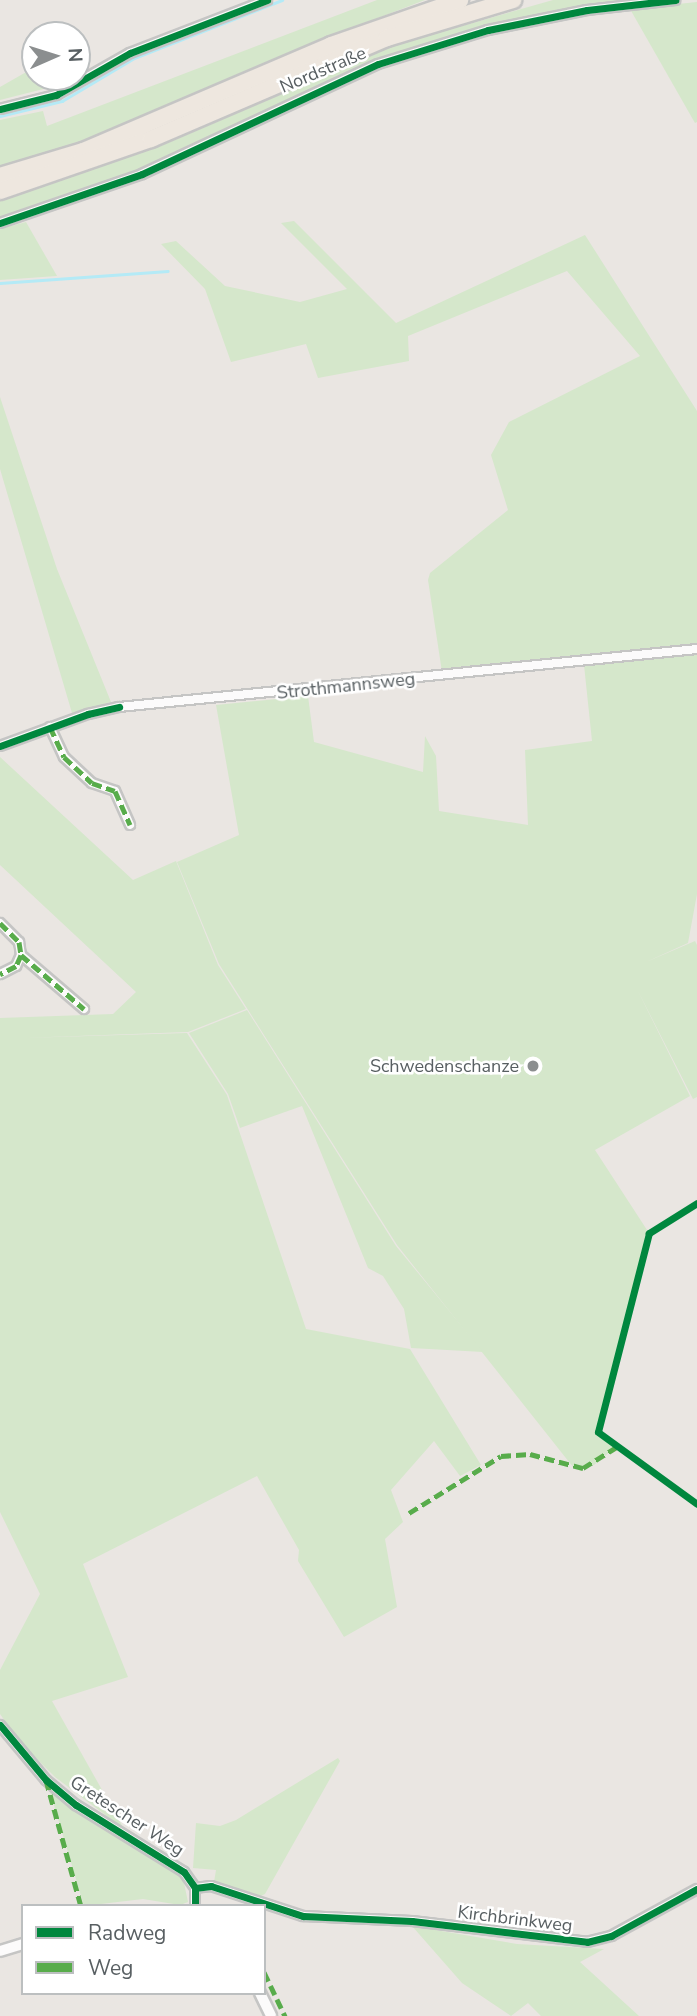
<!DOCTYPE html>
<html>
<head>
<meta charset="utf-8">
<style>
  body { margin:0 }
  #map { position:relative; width:697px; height:2016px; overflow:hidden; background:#eae6e2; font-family:"Nunito Sans",sans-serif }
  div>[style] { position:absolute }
  .green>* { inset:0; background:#d5e7cb }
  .stream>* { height:2.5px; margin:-1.25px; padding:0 1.25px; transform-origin:1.25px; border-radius:1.25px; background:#b4eaf6 }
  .roads { filter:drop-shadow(2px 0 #c5c5c4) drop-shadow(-2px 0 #c5c5c4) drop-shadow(0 2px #c5c5c4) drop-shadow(0 -2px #c5c5c4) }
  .minor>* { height:8px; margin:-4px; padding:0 4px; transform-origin:4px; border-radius:4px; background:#fcfbfb }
  .tertiary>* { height:10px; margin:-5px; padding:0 5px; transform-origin:5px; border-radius:5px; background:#fcfbfb }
  .motorway>* { height:16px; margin:-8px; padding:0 8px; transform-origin:8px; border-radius:8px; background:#eee7df }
  .quiet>* { height:5px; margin-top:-2.5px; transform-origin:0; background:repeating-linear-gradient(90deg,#58ac4b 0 10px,transparent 0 15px) }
  .cycleway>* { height:7px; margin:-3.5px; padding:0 3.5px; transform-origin:3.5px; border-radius:3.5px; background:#00873e }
  .dots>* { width:19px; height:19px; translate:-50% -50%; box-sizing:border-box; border:4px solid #fff; border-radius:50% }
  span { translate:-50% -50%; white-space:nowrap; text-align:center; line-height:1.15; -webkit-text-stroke:5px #fff; paint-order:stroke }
  .street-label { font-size:18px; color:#585f62 }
  .poi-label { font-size:18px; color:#585f62 }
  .right { translate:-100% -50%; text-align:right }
  .legend { position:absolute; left:21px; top:1904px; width:245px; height:91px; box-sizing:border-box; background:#fff; border:2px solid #bcbfc0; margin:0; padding:9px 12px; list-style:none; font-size:21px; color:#585f62 }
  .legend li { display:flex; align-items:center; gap:14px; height:35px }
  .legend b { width:35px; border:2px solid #bcbfc0 }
  .north { position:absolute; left:21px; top:21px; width:70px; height:70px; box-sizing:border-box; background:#fff; border:2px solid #bcbfc0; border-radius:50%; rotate:87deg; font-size:19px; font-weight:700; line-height:28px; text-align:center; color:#585f62 }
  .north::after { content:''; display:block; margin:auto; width:24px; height:32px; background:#8b8e8f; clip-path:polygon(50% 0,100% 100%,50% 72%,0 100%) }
</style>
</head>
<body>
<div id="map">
  <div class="green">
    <i style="clip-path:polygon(377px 0,425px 0,305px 46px,116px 129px,0 168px,0 120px,43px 111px,47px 126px)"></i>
    <i style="clip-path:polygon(553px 0,643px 0,589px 7px,376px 61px,142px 170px,0 219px,0 201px,149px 150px,392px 46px)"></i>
    <i style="clip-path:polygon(697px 2px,697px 122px,695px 123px,630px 9px)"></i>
    <i style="clip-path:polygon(35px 67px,35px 77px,60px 77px,63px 84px,0 100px,0 87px)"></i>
    <i style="clip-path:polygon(294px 221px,396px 323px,585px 235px,697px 411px,697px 644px,442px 672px,428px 580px,430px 573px,508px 510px,491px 455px,509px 422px,640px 356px,567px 271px,408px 336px,409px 361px,318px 378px,306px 344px,231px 362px,205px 289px,161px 244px,176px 241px,225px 286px,300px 302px,347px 289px,281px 223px)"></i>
    <i style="clip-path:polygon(26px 222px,57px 276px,0 280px,0 229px)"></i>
    <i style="clip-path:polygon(0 397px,57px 569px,111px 702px,72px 713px,0 469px)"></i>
    <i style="clip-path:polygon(697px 652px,697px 894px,688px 943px,646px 962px,695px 941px,697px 945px,697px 1097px,693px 1099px,638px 991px,690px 1096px,595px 1150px,649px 1233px,598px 1431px,616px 1447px,594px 1465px,573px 1467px,397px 1245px,219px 964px,177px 862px,239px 835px,216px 705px,308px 696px,314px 742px,423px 772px,425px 736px,436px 756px,439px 811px,528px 825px,525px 750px,592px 741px,584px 665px)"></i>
    <i style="clip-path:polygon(0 757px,133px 880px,176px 861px,218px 965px,246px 1009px,188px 1032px,22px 1038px,187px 1033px,227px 1095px,306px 1329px,410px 1349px,481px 1465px,460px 1476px,434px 1441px,391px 1490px,403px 1522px,385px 1539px,397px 1607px,344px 1637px,298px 1561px,299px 1550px,257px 1476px,83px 1564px,128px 1677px,52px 1701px,124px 1829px,55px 1777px,19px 1741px,0 1714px,0 1670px,40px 1594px,0 1512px,0 1018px,113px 1014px,136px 992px,0 865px)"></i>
    <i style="clip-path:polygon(247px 1010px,396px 1246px,483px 1352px,411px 1348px,404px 1309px,383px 1276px,368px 1268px,302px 1106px,240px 1128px,228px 1094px,189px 1033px)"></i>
    <i style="clip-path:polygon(338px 1758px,340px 1761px,265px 1894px,256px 1898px,214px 1882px,216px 1870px,193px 1868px,196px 1823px,220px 1826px,236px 1820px)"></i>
    <i style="clip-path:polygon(50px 1792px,183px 1878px,188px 1902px,180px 1905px,143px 1899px,84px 1906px)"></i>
    <i style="clip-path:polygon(412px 1926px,517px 1944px,604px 1949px,580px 1962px,639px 2016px,541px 2016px,528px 2003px,511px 2016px,462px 1983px)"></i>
  </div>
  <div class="stream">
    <i style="left:0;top:116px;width:64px;rotate:-13.6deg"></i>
    <i style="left:62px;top:101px;width:84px;rotate:-30.8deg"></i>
    <i style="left:134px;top:58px;width:159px;rotate:-21.4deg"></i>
    <i style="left:0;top:283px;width:168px;rotate:-4.1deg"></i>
  </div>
  <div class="roads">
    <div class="minor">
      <i style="left:0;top:109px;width:58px;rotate:-14deg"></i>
      <i style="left:56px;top:95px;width:85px;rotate:-29.6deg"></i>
      <i style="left:130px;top:53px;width:147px;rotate:-21.1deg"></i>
      <i style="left:0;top:223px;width:150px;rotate:-19deg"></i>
      <i style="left:142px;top:174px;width:260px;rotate:-25deg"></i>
      <i style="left:378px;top:64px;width:115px;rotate:-17.2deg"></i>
      <i style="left:488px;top:30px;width:101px;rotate:-11.4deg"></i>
      <i style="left:587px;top:10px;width:89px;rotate:-6.5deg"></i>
      <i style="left:50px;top:727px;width:33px;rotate:65deg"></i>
      <i style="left:64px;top:757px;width:38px;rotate:43deg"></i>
      <i style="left:92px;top:783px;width:24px;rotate:19deg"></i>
      <i style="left:115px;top:791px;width:37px;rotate:66deg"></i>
      <i style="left:0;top:746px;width:94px;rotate:-20deg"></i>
      <i style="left:88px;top:714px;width:32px;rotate:-13deg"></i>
      <i style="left:119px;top:707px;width:581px;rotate:-5.73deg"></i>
      <i style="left:0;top:923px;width:27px;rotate:45deg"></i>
      <i style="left:19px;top:942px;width:13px;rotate:81deg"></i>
      <i style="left:21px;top:955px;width:12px;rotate:114deg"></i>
      <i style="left:16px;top:966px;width:18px;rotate:153deg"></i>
      <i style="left:21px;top:955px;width:83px;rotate:40.6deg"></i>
      <i style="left:0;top:1725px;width:72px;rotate:50.1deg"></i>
      <i style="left:46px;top:1780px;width:39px;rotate:40deg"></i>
      <i style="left:76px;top:1805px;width:127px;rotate:31.8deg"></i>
      <i style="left:184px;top:1872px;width:19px;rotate:55deg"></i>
      <i style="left:195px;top:1888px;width:18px;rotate:90deg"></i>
      <i style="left:195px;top:1888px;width:16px;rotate:-7deg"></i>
      <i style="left:211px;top:1886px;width:97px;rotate:18.1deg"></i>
      <i style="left:303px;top:1916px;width:109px;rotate:2.6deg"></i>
      <i style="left:412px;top:1921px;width:176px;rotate:6.8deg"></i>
      <i style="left:587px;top:1942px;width:25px;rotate:-14deg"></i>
      <i style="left:611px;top:1936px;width:98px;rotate:-28.7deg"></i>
    </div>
    <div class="tertiary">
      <i style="left:0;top:1951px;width:24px;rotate:-17deg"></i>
      <i style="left:260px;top:1993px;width:25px;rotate:64deg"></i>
    </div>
    <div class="motorway">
      <i style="left:0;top:176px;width:87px;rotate:-16.8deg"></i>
      <i style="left:83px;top:151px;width:270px;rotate:-23.1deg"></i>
      <i style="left:331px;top:45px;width:137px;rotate:-19.2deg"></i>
      <i style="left:0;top:191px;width:160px;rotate:-19deg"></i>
      <i style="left:151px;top:139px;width:257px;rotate:-23.2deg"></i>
      <i style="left:387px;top:38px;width:132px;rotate:-16.8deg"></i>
    </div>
  </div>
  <div class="quiet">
    <i style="left:50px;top:727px;width:33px;rotate:65deg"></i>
    <i style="left:64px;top:757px;width:38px;rotate:43deg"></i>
    <i style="left:92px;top:783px;width:24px;rotate:19deg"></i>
    <i style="left:115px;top:791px;width:37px;rotate:66deg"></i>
    <i style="left:0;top:923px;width:27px;rotate:45deg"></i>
    <i style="left:19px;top:942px;width:13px;rotate:81deg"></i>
    <i style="left:21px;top:955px;width:12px;rotate:114deg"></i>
    <i style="left:16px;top:966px;width:18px;rotate:153deg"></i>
    <i style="left:21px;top:955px;width:83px;rotate:40.6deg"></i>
    <i style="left:409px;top:1513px;width:108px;rotate:-31.8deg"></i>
    <i style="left:501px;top:1456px;width:29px;rotate:-4deg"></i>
    <i style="left:530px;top:1454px;width:55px;rotate:14.8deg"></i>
    <i style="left:583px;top:1468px;width:39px;rotate:-32deg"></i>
    <i style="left:46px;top:1780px;width:131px;rotate:74.5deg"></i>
    <i style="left:264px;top:1972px;width:49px;rotate:64.5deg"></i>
  </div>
  <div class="cycleway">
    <i style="left:0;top:109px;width:58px;rotate:-14deg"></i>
    <i style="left:56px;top:95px;width:85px;rotate:-29.6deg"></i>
    <i style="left:130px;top:53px;width:147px;rotate:-21.1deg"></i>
    <i style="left:0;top:223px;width:150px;rotate:-19deg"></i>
    <i style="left:142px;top:174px;width:260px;rotate:-25deg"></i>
    <i style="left:378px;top:64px;width:115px;rotate:-17.2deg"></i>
    <i style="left:488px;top:30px;width:101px;rotate:-11.4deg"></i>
    <i style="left:587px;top:10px;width:89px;rotate:-6.5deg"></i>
    <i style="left:0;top:746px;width:94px;rotate:-20deg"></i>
    <i style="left:88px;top:714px;width:32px;rotate:-13deg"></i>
    <i style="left:697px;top:1203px;width:57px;rotate:148deg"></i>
    <i style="left:649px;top:1233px;width:205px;rotate:104.4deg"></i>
    <i style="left:598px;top:1432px;width:122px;rotate:36deg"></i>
    <i style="left:0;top:1725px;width:72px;rotate:50.1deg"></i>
    <i style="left:46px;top:1780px;width:39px;rotate:40deg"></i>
    <i style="left:76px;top:1805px;width:127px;rotate:31.8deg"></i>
    <i style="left:184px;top:1872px;width:19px;rotate:55deg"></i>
    <i style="left:195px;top:1888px;width:18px;rotate:90deg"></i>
    <i style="left:195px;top:1888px;width:16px;rotate:-7deg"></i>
    <i style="left:211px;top:1886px;width:97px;rotate:18.1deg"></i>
    <i style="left:303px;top:1916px;width:109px;rotate:2.6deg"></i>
    <i style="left:412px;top:1921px;width:176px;rotate:6.8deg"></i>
    <i style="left:587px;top:1942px;width:25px;rotate:-14deg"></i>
    <i style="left:611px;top:1936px;width:98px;rotate:-28.7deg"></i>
  </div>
  <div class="dots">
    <i style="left:533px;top:1066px;background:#8b8e8f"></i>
  </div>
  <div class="street-label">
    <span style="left:323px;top:70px;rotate:-23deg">Nordstraße</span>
    <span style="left:346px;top:686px;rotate:-6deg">Strothmannsweg</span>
    <span style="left:127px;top:1816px;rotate:33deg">Gretescher Weg</span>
    <span style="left:515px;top:1919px;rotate:7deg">Kirchbrinkweg</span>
  </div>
  <div class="poi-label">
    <span class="right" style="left:519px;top:1066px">Schwedenschanze</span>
  </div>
  <ul class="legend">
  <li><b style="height:9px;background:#00873e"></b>Radweg</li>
  <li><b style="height:9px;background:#58ac4b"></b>Weg</li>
  </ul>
  <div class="north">N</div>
</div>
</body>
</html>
